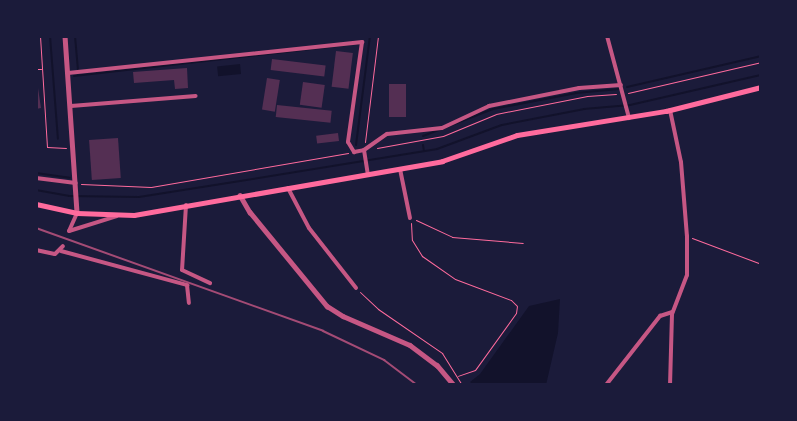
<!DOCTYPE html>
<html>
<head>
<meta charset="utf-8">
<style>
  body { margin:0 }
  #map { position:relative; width:797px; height:421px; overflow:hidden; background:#1b1b3a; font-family:"Public Sans",sans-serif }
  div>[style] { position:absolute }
  .water>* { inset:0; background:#12122b; transform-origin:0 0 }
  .stream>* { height:2px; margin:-1px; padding:0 1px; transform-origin:1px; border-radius:1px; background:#12122b }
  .building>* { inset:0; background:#542f53; transform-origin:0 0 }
  .path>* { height:1px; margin:-0.5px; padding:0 0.5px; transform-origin:0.5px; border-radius:0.5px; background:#ff6b9d }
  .minor>* { height:4px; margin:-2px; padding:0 2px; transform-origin:2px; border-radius:2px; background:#c65784 }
  .tertiary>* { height:4.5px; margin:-2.25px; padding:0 2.25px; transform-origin:2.25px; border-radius:2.25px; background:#c65784 }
  .secondary>* { height:5px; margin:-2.5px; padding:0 2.5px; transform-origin:2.5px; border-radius:2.5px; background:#ff6b9d }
  .rail>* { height:2px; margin:-1px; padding:0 1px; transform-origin:1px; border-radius:1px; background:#a44b75 }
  span { translate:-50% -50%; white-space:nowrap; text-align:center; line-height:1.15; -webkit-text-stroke:4.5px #1b1b3a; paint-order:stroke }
  .frame { position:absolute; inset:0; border:38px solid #1b1b3a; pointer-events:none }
</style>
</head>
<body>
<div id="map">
  <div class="water">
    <i style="left:240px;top:64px;width:10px;height:23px;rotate:84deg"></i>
    <i style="clip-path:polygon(560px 299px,558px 333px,546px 385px,473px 385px,470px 382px,480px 374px,529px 306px)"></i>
  </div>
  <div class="stream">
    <i style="left:50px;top:36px;width:103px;rotate:85.6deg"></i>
    <i style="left:75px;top:36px;width:33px;rotate:85deg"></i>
    <i style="left:74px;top:76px;width:285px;rotate:-6.5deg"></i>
    <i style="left:627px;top:87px;width:138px;rotate:-13deg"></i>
    <i style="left:423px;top:136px;width:75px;rotate:-21.1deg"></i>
    <i style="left:493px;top:109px;width:85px;rotate:-10.9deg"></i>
    <i style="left:576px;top:93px;width:43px;rotate:-5.3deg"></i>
    <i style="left:356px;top:145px;width:110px;rotate:-82.7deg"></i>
    <i style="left:423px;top:145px;width:6px;rotate:81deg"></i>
    <i style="left:36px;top:173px;width:34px;rotate:8deg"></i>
    <i style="left:36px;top:190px;width:34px;rotate:10deg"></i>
    <i style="left:69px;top:196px;width:70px;rotate:0.8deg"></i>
    <i style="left:139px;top:197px;width:96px;rotate:-9deg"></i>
    <i style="left:234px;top:182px;width:206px;rotate:-9.2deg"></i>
    <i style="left:437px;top:149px;width:69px;rotate:-20.3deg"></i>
    <i style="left:502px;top:125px;width:84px;rotate:-11deg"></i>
    <i style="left:584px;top:109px;width:46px;rotate:-5deg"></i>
    <i style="left:630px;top:105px;width:134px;rotate:-12.9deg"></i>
  </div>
  <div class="building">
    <i style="left:336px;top:51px;width:17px;height:36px;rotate:7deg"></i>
    <i style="left:272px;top:59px;width:54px;height:11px;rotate:7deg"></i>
    <i style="clip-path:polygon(187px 68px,188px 88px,175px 89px,174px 80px,134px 83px,133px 72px)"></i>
    <i style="clip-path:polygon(36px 75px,41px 108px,36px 109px)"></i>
    <i style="left:267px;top:78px;width:13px;height:32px;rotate:9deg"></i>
    <i style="left:303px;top:82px;width:22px;height:23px;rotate:8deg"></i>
    <i style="left:389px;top:84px;width:17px;height:33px"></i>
    <i style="left:277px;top:105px;width:55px;height:12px;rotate:6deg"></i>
    <i style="left:338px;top:133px;width:8px;height:22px;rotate:83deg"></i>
    <i style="left:118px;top:138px;width:40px;height:29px;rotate:86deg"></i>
  </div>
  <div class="path">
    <i style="left:40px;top:36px;width:111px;rotate:86.4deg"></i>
    <i style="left:47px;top:147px;width:19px;rotate:3deg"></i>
    <i style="left:36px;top:69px;width:5px"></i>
    <i style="left:628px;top:93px;width:137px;rotate:-13.1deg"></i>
    <i style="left:365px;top:142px;width:107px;rotate:-83deg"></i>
    <i style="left:377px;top:148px;width:67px;rotate:-10.3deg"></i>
    <i style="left:443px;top:136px;width:57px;rotate:-22.5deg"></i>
    <i style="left:496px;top:114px;width:93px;rotate:-11.2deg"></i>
    <i style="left:587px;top:96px;width:29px;rotate:-4deg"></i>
    <i style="left:81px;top:184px;width:70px;rotate:2.5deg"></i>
    <i style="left:151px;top:187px;width:200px;rotate:-9.8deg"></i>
    <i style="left:416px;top:220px;width:40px;rotate:25deg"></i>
    <i style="left:452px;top:237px;width:71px;rotate:4.8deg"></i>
    <i style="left:411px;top:223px;width:17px;rotate:87deg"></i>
    <i style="left:412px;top:240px;width:19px;rotate:58deg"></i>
    <i style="left:422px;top:256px;width:40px;rotate:34.9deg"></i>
    <i style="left:455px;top:279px;width:60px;rotate:20.6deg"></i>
    <i style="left:511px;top:300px;width:8px;rotate:45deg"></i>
    <i style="left:517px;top:306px;width:7px;rotate:98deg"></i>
    <i style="left:516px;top:313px;width:70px;rotate:125.7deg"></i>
    <i style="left:475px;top:370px;width:18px;rotate:161deg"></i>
    <i style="left:692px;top:238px;width:74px;rotate:20.6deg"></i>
    <i style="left:360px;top:292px;width:25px;rotate:43deg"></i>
    <i style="left:378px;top:309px;width:78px;rotate:34.5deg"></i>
    <i style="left:442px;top:353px;width:38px;rotate:58deg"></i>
  </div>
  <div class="minor">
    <i style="left:607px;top:36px;width:85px;rotate:75deg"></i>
    <i style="left:68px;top:73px;width:296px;rotate:-6deg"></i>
    <i style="left:362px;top:42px;width:101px;rotate:98deg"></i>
    <i style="left:348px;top:142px;width:12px;rotate:59deg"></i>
    <i style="left:354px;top:152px;width:10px;rotate:-11deg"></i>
    <i style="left:364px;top:150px;width:28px;rotate:-35deg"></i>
    <i style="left:387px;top:134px;width:55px;rotate:-6.2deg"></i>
    <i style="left:442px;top:128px;width:52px;rotate:-25.1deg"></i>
    <i style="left:489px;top:106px;width:92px;rotate:-11.3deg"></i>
    <i style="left:579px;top:88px;width:42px;rotate:-4.1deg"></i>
    <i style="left:71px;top:106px;width:125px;rotate:-4.6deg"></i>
    <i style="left:670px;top:110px;width:53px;rotate:78.1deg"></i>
    <i style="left:681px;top:162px;width:74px;rotate:85.4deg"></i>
    <i style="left:687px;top:236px;width:39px;rotate:90deg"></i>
    <i style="left:687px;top:275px;width:42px;rotate:111deg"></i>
    <i style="left:672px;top:314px;width:71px;rotate:91.6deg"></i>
    <i style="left:364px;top:150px;width:24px;rotate:81deg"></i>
    <i style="left:400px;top:169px;width:50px;rotate:78.5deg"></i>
    <i style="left:36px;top:178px;width:40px;rotate:7.1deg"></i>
    <i style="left:288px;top:188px;width:45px;rotate:62.3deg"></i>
    <i style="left:309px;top:228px;width:76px;rotate:51.9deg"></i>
    <i style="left:186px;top:205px;width:65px;rotate:93.5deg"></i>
    <i style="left:182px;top:270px;width:31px;rotate:25deg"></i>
    <i style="left:69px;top:231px;width:50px;rotate:-17.4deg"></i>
    <i style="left:69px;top:231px;width:20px;rotate:-66deg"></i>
    <i style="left:36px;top:250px;width:19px;rotate:12deg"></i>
    <i style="left:55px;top:254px;width:11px;rotate:-45deg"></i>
    <i style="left:61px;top:251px;width:131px;rotate:15.1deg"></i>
    <i style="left:187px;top:285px;width:18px;rotate:84deg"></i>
    <i style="left:606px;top:385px;width:88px;rotate:-52deg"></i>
    <i style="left:660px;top:316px;width:13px;rotate:-18deg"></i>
  </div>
  <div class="tertiary">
    <i style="left:65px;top:36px;width:177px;rotate:86.1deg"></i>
    <i style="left:240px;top:195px;width:20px;rotate:60deg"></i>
    <i style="left:250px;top:212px;width:122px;rotate:50.7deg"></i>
    <i style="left:327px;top:306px;width:19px;rotate:32deg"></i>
    <i style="left:343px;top:316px;width:73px;rotate:23.4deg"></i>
    <i style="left:410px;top:345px;width:34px;rotate:37deg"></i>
    <i style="left:437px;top:365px;width:26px;rotate:50deg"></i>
  </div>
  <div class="secondary">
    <i style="left:36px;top:204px;width:42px;rotate:12.4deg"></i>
    <i style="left:77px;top:213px;width:57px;rotate:2deg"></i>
    <i style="left:134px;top:215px;width:313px;rotate:-9.9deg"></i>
    <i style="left:442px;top:161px;width:79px;rotate:-19.1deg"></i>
    <i style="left:517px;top:135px;width:151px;rotate:-9.2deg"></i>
    <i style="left:666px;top:111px;width:98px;rotate:-14.2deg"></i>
  </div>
  <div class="rail">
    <i style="left:36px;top:228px;width:305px;rotate:19.7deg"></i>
    <i style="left:323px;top:331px;width:68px;rotate:25.4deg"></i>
    <i style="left:384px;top:360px;width:41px;rotate:37.1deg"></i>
  </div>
  <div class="frame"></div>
</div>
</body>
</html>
